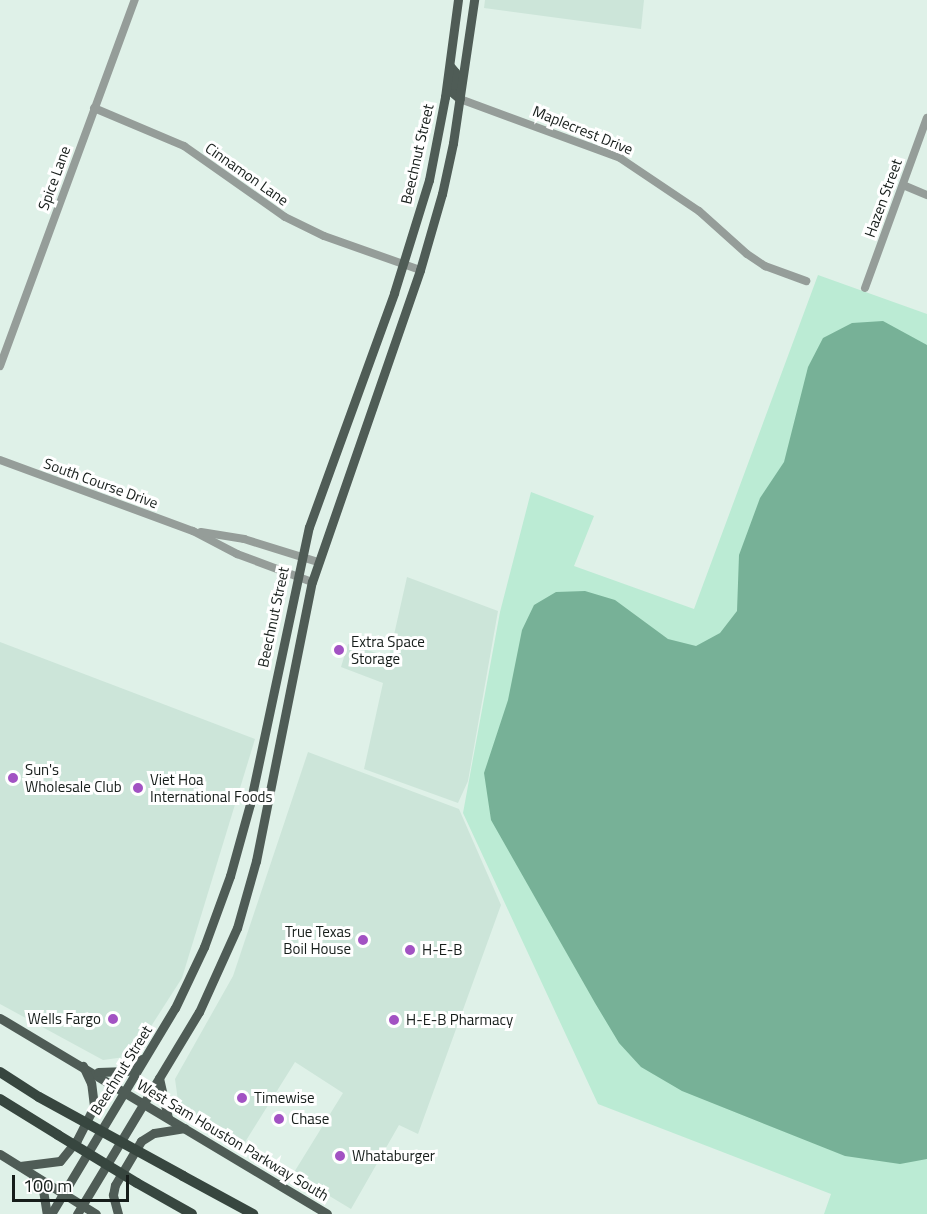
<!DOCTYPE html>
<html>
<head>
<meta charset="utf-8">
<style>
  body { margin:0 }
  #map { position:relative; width:927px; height:1214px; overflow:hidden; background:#dff1e8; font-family:"Titillium Web",sans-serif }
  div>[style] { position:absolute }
  .built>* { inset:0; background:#cce5d9 }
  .green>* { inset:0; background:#bbebd4 }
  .water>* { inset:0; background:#77b197 }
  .minor>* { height:8px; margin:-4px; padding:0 4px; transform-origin:4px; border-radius:4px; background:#959d99 }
  .major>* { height:9px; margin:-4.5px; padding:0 4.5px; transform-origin:4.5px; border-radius:4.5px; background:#4f5c56 }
  .highway>* { height:10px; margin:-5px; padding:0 5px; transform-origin:5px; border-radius:5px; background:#37463f }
  .highway-bridge>* { height:10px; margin:-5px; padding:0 5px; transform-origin:5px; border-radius:5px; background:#37463f }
  .dots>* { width:16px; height:16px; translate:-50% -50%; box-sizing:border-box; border:3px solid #fff; border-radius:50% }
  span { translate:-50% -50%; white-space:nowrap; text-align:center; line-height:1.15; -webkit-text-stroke:6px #fff; paint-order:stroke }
  .street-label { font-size:15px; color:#161d1a }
  .poi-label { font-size:15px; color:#161d1a }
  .left { translate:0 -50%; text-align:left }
  .right { translate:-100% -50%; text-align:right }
  .scale { position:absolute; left:12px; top:1175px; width:117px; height:27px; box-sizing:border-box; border:3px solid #161d1a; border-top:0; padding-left:8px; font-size:18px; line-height:21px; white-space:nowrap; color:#161d1a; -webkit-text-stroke:4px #fff; paint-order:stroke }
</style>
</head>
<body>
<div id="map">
  <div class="built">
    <i style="clip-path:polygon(485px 0,644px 0,641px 29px,484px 8px)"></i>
    <i style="clip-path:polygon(407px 577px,498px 611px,468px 781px,458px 803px,364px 769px,383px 683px,341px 667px,348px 644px,389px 657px)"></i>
    <i style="clip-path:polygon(0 642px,255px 739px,182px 978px,132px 1056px,103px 1060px,0 1004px)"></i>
    <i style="clip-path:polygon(308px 752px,459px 809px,501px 905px,418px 1134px,399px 1125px,351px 1209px,293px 1174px,343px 1093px,295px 1062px,242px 1147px,179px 1108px,175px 1079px,233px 976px)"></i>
  </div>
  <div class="green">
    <i style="clip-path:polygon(818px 275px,927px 314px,927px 1214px,824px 1214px,831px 1194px,598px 1104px,463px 813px,500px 612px,531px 492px,594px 516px,574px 566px,694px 609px)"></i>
  </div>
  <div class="water">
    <i style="clip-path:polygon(883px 321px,927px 345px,927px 1159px,900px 1164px,845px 1156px,682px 1091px,641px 1067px,619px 1043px,595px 1003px,491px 820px,484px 773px,508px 700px,522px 630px,534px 605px,556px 592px,585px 591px,615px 600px,668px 639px,696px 646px,720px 633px,737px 611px,739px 555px,760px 498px,784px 462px,808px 367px,823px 338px,852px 323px)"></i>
  </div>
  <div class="minor">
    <i style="left:460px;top:99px;width:171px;rotate:20.2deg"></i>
    <i style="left:620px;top:158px;width:95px;rotate:33.9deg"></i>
    <i style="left:699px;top:211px;width:64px;rotate:41.9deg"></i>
    <i style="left:747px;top:254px;width:22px;rotate:34deg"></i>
    <i style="left:765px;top:266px;width:44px;rotate:20.1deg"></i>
    <i style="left:94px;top:108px;width:98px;rotate:22.9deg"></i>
    <i style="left:184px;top:146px;width:123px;rotate:35.1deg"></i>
    <i style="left:285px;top:217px;width:43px;rotate:26deg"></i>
    <i style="left:324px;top:236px;width:102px;rotate:19.5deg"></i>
    <i style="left:903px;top:185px;width:26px;rotate:23deg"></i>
    <i style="left:865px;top:288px;width:181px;rotate:-70deg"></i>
    <i style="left:0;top:366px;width:390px;rotate:-69.8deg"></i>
    <i style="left:0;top:460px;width:206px;rotate:20.2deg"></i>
    <i style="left:193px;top:531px;width:50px;rotate:27.6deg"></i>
    <i style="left:237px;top:554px;width:80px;rotate:20.5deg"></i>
    <i style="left:201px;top:532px;width:44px;rotate:9.2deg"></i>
    <i style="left:244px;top:539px;width:77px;rotate:17.3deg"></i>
  </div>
  <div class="major">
    <i style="left:450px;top:66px;width:8px;rotate:50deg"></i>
    <i style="left:455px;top:72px;width:21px;rotate:95deg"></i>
    <i style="left:453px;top:93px;width:9px;rotate:41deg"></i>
    <i style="left:0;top:1018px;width:381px;rotate:30.9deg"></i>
    <i style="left:98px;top:1072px;width:29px;rotate:-2deg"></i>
    <i style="left:127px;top:1071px;width:19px;rotate:-39deg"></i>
    <i style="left:159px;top:1078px;width:41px;rotate:77.3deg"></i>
    <i style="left:0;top:1154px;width:113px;rotate:32deg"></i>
    <i style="left:20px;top:1166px;width:40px;rotate:-7.1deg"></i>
    <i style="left:60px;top:1161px;width:27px;rotate:-51deg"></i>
    <i style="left:77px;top:1140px;width:38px;rotate:-63deg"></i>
    <i style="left:94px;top:1106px;width:23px;rotate:-97deg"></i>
    <i style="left:91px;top:1083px;width:19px;rotate:-115deg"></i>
    <i style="left:33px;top:1179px;width:15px;rotate:48deg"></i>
    <i style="left:43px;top:1190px;width:24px;rotate:81deg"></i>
    <i style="left:51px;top:1214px;width:240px;rotate:-59deg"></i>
    <i style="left:175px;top:1008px;width:68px;rotate:-64.6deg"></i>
    <i style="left:204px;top:947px;width:76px;rotate:-69.9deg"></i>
    <i style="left:230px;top:876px;width:75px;rotate:-74.5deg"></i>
    <i style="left:250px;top:804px;width:283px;rotate:-78deg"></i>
    <i style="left:309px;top:527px;width:249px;rotate:-70deg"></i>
    <i style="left:394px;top:293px;width:118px;rotate:-72.8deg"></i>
    <i style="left:429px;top:180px;width:85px;rotate:-79.1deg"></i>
    <i style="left:445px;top:97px;width:98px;rotate:-82.4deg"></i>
    <i style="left:77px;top:1214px;width:236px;rotate:-58.9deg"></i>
    <i style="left:199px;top:1012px;width:92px;rotate:-65.7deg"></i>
    <i style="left:237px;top:928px;width:70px;rotate:-74.2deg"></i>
    <i style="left:256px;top:861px;width:285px;rotate:-78.7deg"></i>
    <i style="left:312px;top:582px;width:330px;rotate:-70.9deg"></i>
    <i style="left:420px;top:270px;width:79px;rotate:-73.9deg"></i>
    <i style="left:442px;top:194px;width:52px;rotate:-77.8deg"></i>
    <i style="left:453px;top:143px;width:145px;rotate:-81.6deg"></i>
    <i style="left:118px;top:1214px;width:20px;rotate:-105deg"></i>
    <i style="left:113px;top:1195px;width:10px;rotate:-79deg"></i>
    <i style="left:115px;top:1185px;width:51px;rotate:-59.4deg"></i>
    <i style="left:141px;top:1141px;width:15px;rotate:-32deg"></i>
    <i style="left:154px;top:1133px;width:31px;rotate:-9deg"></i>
  </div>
  <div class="highway">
    <i style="left:0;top:1072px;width:46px;rotate:32.7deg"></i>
    <i style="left:0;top:1099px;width:68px;rotate:31.8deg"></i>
    <i style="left:183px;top:1176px;width:80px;rotate:28.5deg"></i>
    <i style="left:137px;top:1183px;width:63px;rotate:29.4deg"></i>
  </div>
  <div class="highway-bridge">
    <i style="left:39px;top:1097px;width:164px;rotate:28.7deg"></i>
    <i style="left:58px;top:1135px;width:92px;rotate:31.3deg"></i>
  </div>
  <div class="dots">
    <i style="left:339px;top:650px;background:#a252c3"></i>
    <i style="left:13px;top:778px;background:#a252c3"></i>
    <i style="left:138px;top:788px;background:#a252c3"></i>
    <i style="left:363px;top:940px;background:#a252c3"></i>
    <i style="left:410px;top:950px;background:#a252c3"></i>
    <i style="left:113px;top:1019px;background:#a252c3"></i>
    <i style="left:394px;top:1020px;background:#a252c3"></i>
    <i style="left:242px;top:1098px;background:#a252c3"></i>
    <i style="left:279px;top:1119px;background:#a252c3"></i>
    <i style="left:340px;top:1156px;background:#a252c3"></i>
  </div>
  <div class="street-label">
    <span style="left:583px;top:130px;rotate:22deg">Maplecrest Drive</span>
    <span style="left:417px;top:154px;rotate:-77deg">Beechnut Street</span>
    <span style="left:247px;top:174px;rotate:35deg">Cinnamon Lane</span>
    <span style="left:54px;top:178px;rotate:-70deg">Spice Lane</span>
    <span style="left:883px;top:198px;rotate:-70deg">Hazen Street</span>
    <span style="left:101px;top:483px;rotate:20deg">South Course Drive</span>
    <span style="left:273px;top:617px;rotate:-78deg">Beechnut Street</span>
    <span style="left:121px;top:1070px;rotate:-58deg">Beechnut Street</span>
    <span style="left:233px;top:1140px;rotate:31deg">West Sam Houston Parkway South</span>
  </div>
  <div class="poi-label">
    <span class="left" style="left:351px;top:650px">Extra Space<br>Storage</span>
    <span class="left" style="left:25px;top:778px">Sun's<br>Wholesale Club</span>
    <span class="left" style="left:150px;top:788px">Viet Hoa<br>International Foods</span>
    <span class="right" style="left:351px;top:940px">True Texas<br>Boil House</span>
    <span class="left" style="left:422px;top:950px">H-E-B</span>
    <span class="right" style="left:101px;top:1019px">Wells Fargo</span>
    <span class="left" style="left:406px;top:1020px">H-E-B Pharmacy</span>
    <span class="left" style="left:254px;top:1098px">Timewise</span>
    <span class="left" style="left:291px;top:1119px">Chase</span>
    <span class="left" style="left:352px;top:1156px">Whataburger</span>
  </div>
  <div class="scale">100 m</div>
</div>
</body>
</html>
